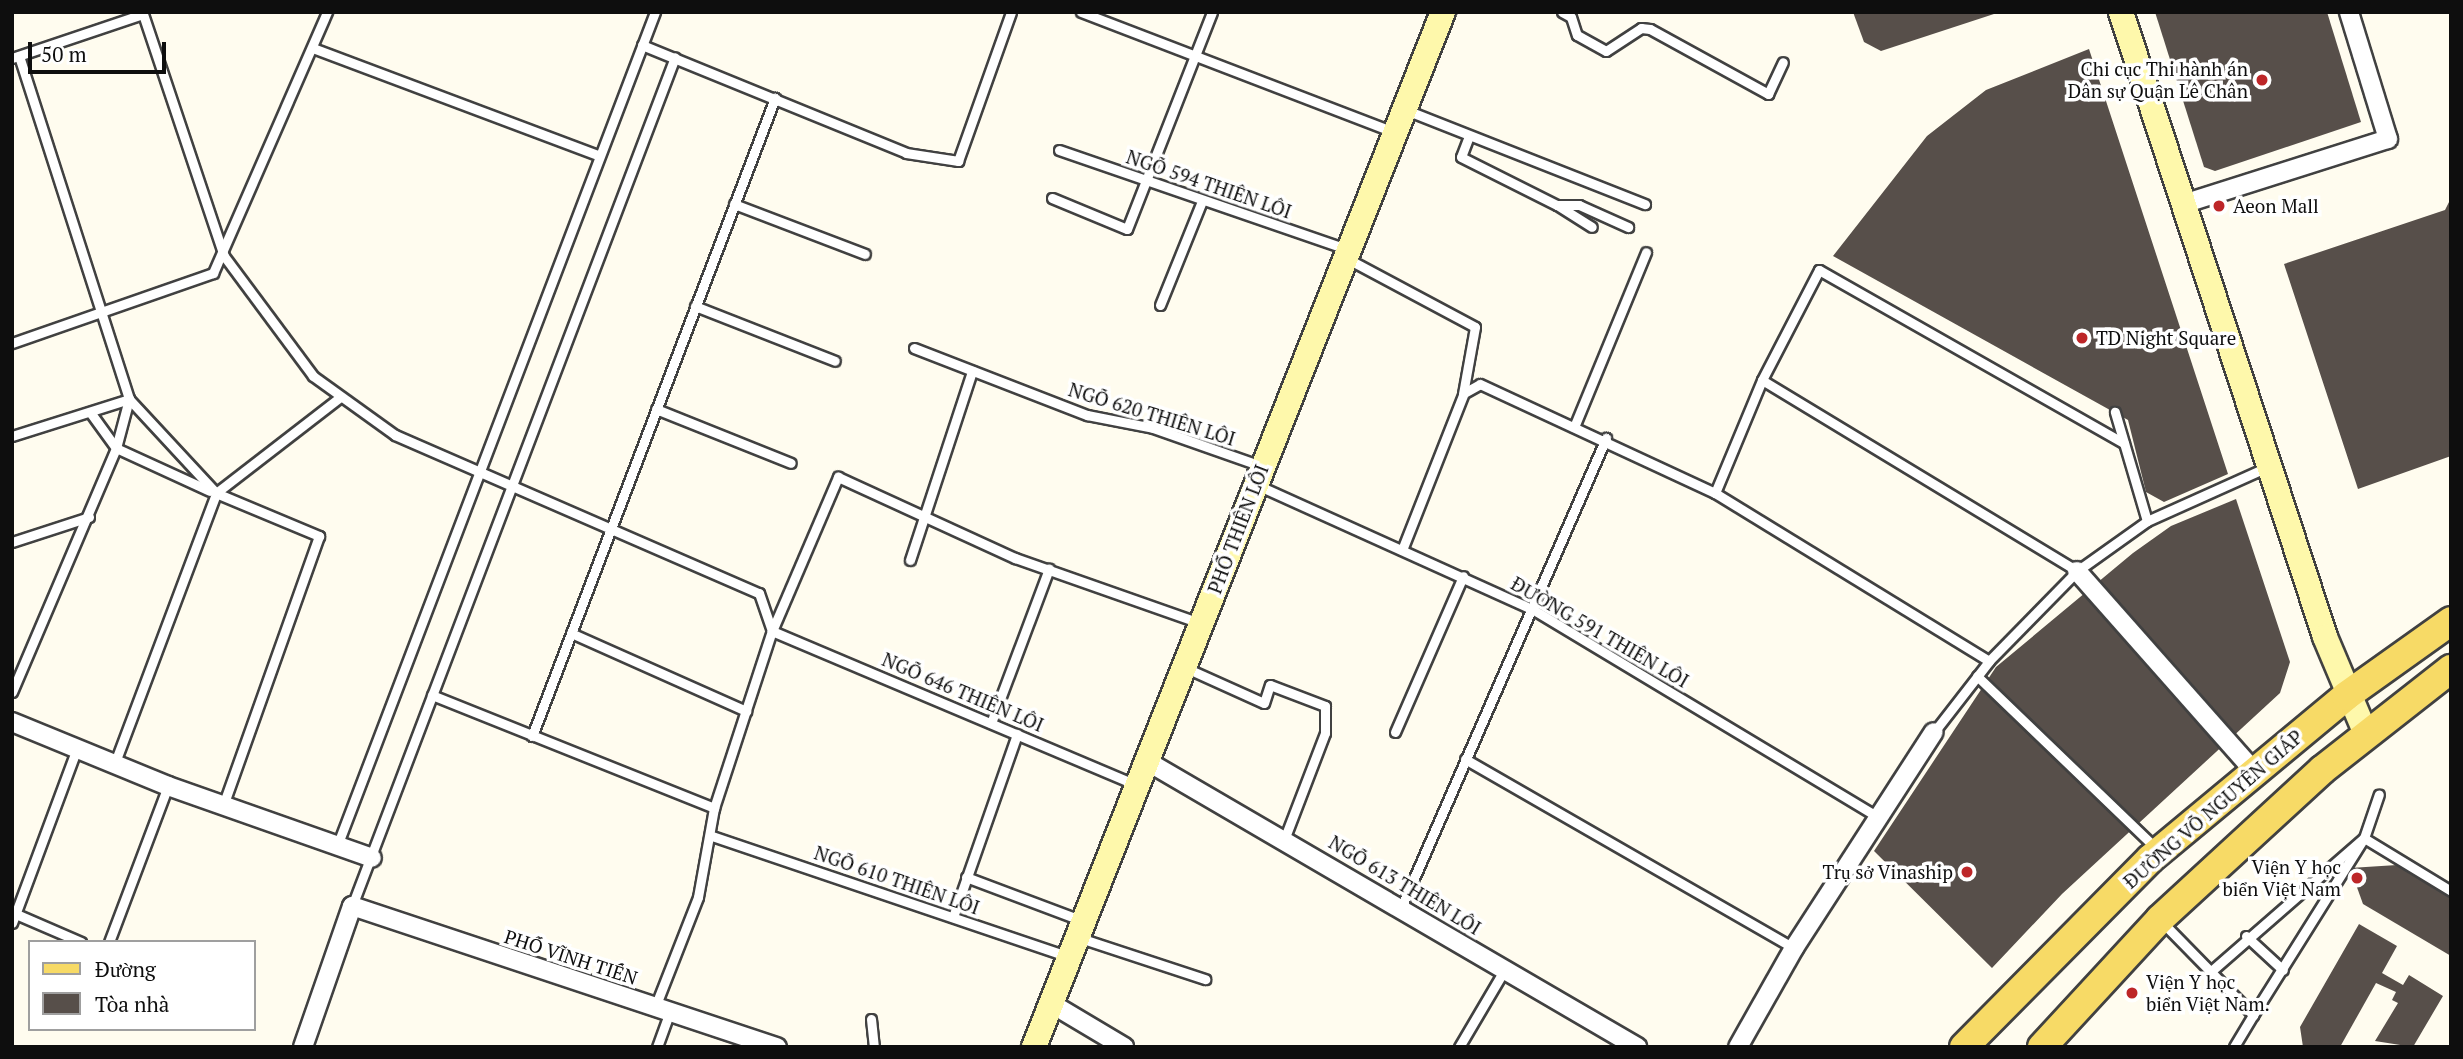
<!DOCTYPE html>
<html>
<head>
<meta charset="utf-8">
<style>
  body { margin:0 }
  #map { position:relative; width:2463px; height:1059px; overflow:hidden; background:#fffcef; font-family:"PT Serif",serif }
  div>[style] { position:absolute }
  .building>* { inset:0; background:#574f4a }
  .roads { filter:drop-shadow(2px 0 #414141) drop-shadow(-2px 0 #414141) drop-shadow(0 2px #414141) drop-shadow(0 -2px #414141) }
  .lane>* { height:9px; margin:-4.5px; padding:0 4.5px; transform-origin:4.5px; border-radius:4.5px; background:#fff }
  .street>* { height:18px; margin:-9px; padding:0 9px; transform-origin:9px; border-radius:9px; background:#fff }
  .secondary>* { height:24px; margin:-12px; padding:0 12px; transform-origin:12px; border-radius:12px; background:#fef8ab }
  .primary>* { height:28px; margin:-14px; padding:0 14px; transform-origin:14px; border-radius:14px; background:#f7da66 }
  .dots>* { width:19px; height:19px; translate:-50% -50%; box-sizing:border-box; border:4px solid #fff; border-radius:50% }
  span { translate:-50% -50%; white-space:nowrap; text-align:center; line-height:1.15; -webkit-text-stroke:7px #fff; paint-order:stroke }
  .poi-label { font-size:19px; color:#0e0e0e }
  .right { translate:-100% -50%; text-align:right }
  .left { translate:0 -50%; text-align:left }
  .street-label { font-size:19px; color:#0e0e0e }
  .frame { position:absolute; inset:0; border:14px solid #0e0e0e; pointer-events:none }
  .legend { position:absolute; left:28px; top:940px; width:228px; height:91px; box-sizing:border-box; background:#fff; border:2px solid #9f9f9f; margin:0; padding:9px 12px; list-style:none; font-size:21px; color:#0e0e0e }
  .legend li { display:flex; align-items:center; gap:14px; height:35px }
  .legend b { width:35px; border:2px solid #9f9f9f }
  .scale { position:absolute; left:28px; top:42px; width:138px; height:32px; box-sizing:border-box; border:4px solid #0e0e0e; border-top:0; padding-left:9px; font-size:21px; line-height:24px; white-space:nowrap; color:#0e0e0e; -webkit-text-stroke:5px #fff; paint-order:stroke }
</style>
</head>
<body>
<div id="map">
  <div class="building">
    <i style="clip-path:polygon(1853px 12px,1997px 12px,1997px 13px,1881px 51px,1864px 42px)"></i>
    <i style="clip-path:polygon(2155px 12px,2327px 12px,2361px 122px,2215px 171px,2204px 167px)"></i>
    <i style="clip-path:polygon(2089px 49px,2228px 474px,2164px 502px,2146px 492px,2128px 420px,1833px 256px,1927px 136px,1986px 90px)"></i>
    <i style="clip-path:polygon(2451px 198px,2451px 456px,2358px 489px,2284px 264px,2445px 210px)"></i>
    <i style="clip-path:polygon(2236px 499px,2290px 662px,2280px 693px,2062px 894px,1992px 968px,1874px 851px,1996px 667px,2133px 553px,2171px 526px)"></i>
    <i style="clip-path:polygon(2397px 865px,2451px 897px,2451px 956px,2363px 904px,2350px 868px)"></i>
    <i style="clip-path:polygon(2359px 924px,2397px 946px,2382px 973px,2403px 985px,2409px 975px,2443px 996px,2413px 1047px,2375px 1041px,2398px 1003px,2392px 1000px,2396px 992px,2376px 983px,2340px 1047px,2303px 1047px,2300px 1027px)"></i>
  </div>
  <div class="roads">
    <div class="lane">
      <i style="left:1081px;top:12px;width:334px;rotate:21deg"></i>
      <i style="left:1562px;top:12px;width:10px;rotate:29deg"></i>
      <i style="left:1571px;top:17px;width:19px;rotate:72deg"></i>
      <i style="left:1577px;top:35px;width:33px;rotate:29deg"></i>
      <i style="left:1606px;top:51px;width:42px;rotate:-33.3deg"></i>
      <i style="left:1641px;top:28px;width:9px;rotate:6deg"></i>
      <i style="left:1650px;top:29px;width:135px;rotate:28.8deg"></i>
      <i style="left:1768px;top:94px;width:35px;rotate:-65deg"></i>
      <i style="left:642px;top:45px;width:285px;rotate:22.2deg"></i>
      <i style="left:906px;top:153px;width:53px;rotate:8.7deg"></i>
      <i style="left:958px;top:161px;width:158px;rotate:-70.4deg"></i>
      <i style="left:313px;top:48px;width:303px;rotate:20.6deg"></i>
      <i style="left:19px;top:56px;width:360px;rotate:72.2deg"></i>
      <i style="left:129px;top:399px;width:128px;rotate:47.2deg"></i>
      <i style="left:216px;top:493px;width:112px;rotate:22.7deg"></i>
      <i style="left:319px;top:536px;width:287px;rotate:109.6deg"></i>
      <i style="left:12px;top:58px;width:138px;rotate:-18.6deg"></i>
      <i style="left:143px;top:14px;width:255px;rotate:71.5deg"></i>
      <i style="left:224px;top:256px;width:149px;rotate:53.4deg"></i>
      <i style="left:313px;top:376px;width:101px;rotate:35.7deg"></i>
      <i style="left:395px;top:435px;width:397px;rotate:23.5deg"></i>
      <i style="left:759px;top:593px;width:40px;rotate:71.1deg"></i>
      <i style="left:772px;top:631px;width:394px;rotate:22.9deg"></i>
      <i style="left:1406px;top:110px;width:257px;rotate:21.5deg"></i>
      <i style="left:1469px;top:136px;width:22px;rotate:111deg"></i>
      <i style="left:1461px;top:157px;width:107px;rotate:26.6deg"></i>
      <i style="left:1557px;top:205px;width:22px"></i>
      <i style="left:1579px;top:205px;width:54px;rotate:24.2deg"></i>
      <i style="left:1059px;top:150px;width:304px;rotate:19deg"></i>
      <i style="left:1052px;top:198px;width:81px;rotate:22.5deg"></i>
      <i style="left:1127px;top:229px;width:233px;rotate:-68.6deg"></i>
      <i style="left:734px;top:204px;width:140px;rotate:20.9deg"></i>
      <i style="left:1557px;top:205px;width:41px;rotate:32.2deg"></i>
      <i style="left:1346px;top:258px;width:146px;rotate:28.1deg"></i>
      <i style="left:1475px;top:327px;width:68px;rotate:100.2deg"></i>
      <i style="left:1160px;top:305px;width:112px;rotate:-68deg"></i>
      <i style="left:695px;top:306px;width:150px;rotate:21.4deg"></i>
      <i style="left:12px;top:343px;width:213px;rotate:-19.2deg"></i>
      <i style="left:213px;top:273px;width:285px;rotate:-66.4deg"></i>
      <i style="left:914px;top:348px;width:186px;rotate:21.2deg"></i>
      <i style="left:1087px;top:415px;width:67px;rotate:11.1deg"></i>
      <i style="left:1153px;top:428px;width:114px;rotate:19.4deg"></i>
      <i style="left:1762px;top:380px;width:368px;rotate:31.2deg"></i>
      <i style="left:656px;top:409px;width:145px;rotate:21.8deg"></i>
      <i style="left:90px;top:412px;width:44px;rotate:54.2deg"></i>
      <i style="left:116px;top:448px;width:103px;rotate:24.6deg"></i>
      <i style="left:1574px;top:427px;width:189px;rotate:-67.6deg"></i>
      <i style="left:12px;top:436px;width:123px;rotate:-17.5deg"></i>
      <i style="left:1257px;top:485px;width:302px;rotate:24.3deg"></i>
      <i style="left:1532px;top:609px;width:401px;rotate:31deg"></i>
      <i style="left:1715px;top:493px;width:122px;rotate:-67.4deg"></i>
      <i style="left:1762px;top:380px;width:124px;rotate:-62.6deg"></i>
      <i style="left:1819px;top:270px;width:351px;rotate:29.6deg"></i>
      <i style="left:2147px;top:521px;width:132px;rotate:-24.2deg"></i>
      <i style="left:12px;top:542px;width:81px;rotate:-18deg"></i>
      <i style="left:1402px;top:550px;width:169px;rotate:-68.5deg"></i>
      <i style="left:1464px;top:393px;width:18px;rotate:-29deg"></i>
      <i style="left:1480px;top:384px;width:259px;rotate:24.9deg"></i>
      <i style="left:1715px;top:493px;width:321px;rotate:31.5deg"></i>
      <i style="left:910px;top:560px;width:199px;rotate:-71.8deg"></i>
      <i style="left:571px;top:633px;width:192px;rotate:24deg"></i>
      <i style="left:1186px;top:668px;width:85px;rotate:24.2deg"></i>
      <i style="left:1264px;top:703px;width:19px;rotate:-72deg"></i>
      <i style="left:1270px;top:685px;width:59px;rotate:20.9deg"></i>
      <i style="left:1325px;top:706px;width:27px;rotate:90deg"></i>
      <i style="left:1325px;top:733px;width:111px;rotate:111deg"></i>
      <i style="left:1977px;top:676px;width:251px;rotate:43.9deg"></i>
      <i style="left:12px;top:692px;width:265px;rotate:-66.9deg"></i>
      <i style="left:116px;top:448px;width:51px;rotate:-75.1deg"></i>
      <i style="left:432px;top:695px;width:304px;rotate:21.8deg"></i>
      <i style="left:991px;top:723px;width:165px;rotate:-69.4deg"></i>
      <i style="left:1395px;top:732px;width:170px;rotate:-66.4deg"></i>
      <i style="left:1934px;top:732px;width:90px;rotate:-52.2deg"></i>
      <i style="left:1989px;top:661px;width:126px;rotate:-45.6deg"></i>
      <i style="left:2077px;top:571px;width:86px;rotate:-35.5deg"></i>
      <i style="left:2147px;top:521px;width:114px;rotate:-106.4deg"></i>
      <i style="left:532px;top:736px;width:683px;rotate:-69.15deg"></i>
      <i style="left:1465px;top:759px;width:379px;rotate:29.9deg"></i>
      <i style="left:114px;top:765px;width:290px;rotate:-69.4deg"></i>
      <i style="left:216px;top:493px;width:155px;rotate:-37.7deg"></i>
      <i style="left:712px;top:836px;width:377px;rotate:18.7deg"></i>
      <i style="left:337px;top:846px;width:893px;rotate:-69.13deg"></i>
      <i style="left:966px;top:877px;width:125px;rotate:20.6deg"></i>
      <i style="left:352px;top:906px;width:908px;rotate:-69.17deg"></i>
      <i style="left:1401px;top:908px;width:513px;rotate:-66.43deg"></i>
      <i style="left:16px;top:914px;width:71px;rotate:23.3deg"></i>
      <i style="left:953px;top:917px;width:194px;rotate:-70.7deg"></i>
      <i style="left:12px;top:923px;width:184px;rotate:-69.6deg"></i>
      <i style="left:2163px;top:923px;width:129px;rotate:45.6deg"></i>
      <i style="left:2253px;top:1015px;width:37px;rotate:121deg"></i>
      <i style="left:2246px;top:936px;width:50px;rotate:42.6deg"></i>
      <i style="left:1080px;top:938px;width:132px;rotate:18.2deg"></i>
      <i style="left:109px;top:942px;width:167px;rotate:-69.3deg"></i>
      <i style="left:2209px;top:973px;width:206px;rotate:-41.1deg"></i>
      <i style="left:2364px;top:838px;width:102px;rotate:31.3deg"></i>
      <i style="left:655px;top:1007px;width:118px;rotate:-68.6deg"></i>
      <i style="left:698px;top:897px;width:90px;rotate:-79.8deg"></i>
      <i style="left:714px;top:808px;width:186px;rotate:-71.9deg"></i>
      <i style="left:772px;top:631px;width:168px;rotate:-66.8deg"></i>
      <i style="left:838px;top:477px;width:195px;rotate:24.6deg"></i>
      <i style="left:1015px;top:558px;width:196px;rotate:19.4deg"></i>
      <i style="left:2253px;top:1015px;width:209px;rotate:-57.9deg"></i>
      <i style="left:2364px;top:838px;width:46px;rotate:-71.2deg"></i>
      <i style="left:871px;top:1019px;width:28px;rotate:84deg"></i>
      <i style="left:657px;top:1047px;width:38px;rotate:-70deg"></i>
      <i style="left:1459px;top:1047px;width:91px;rotate:-59.5deg"></i>
    </div>
    <div class="street">
      <i style="left:2183px;top:204px;width:215px;rotate:-17.6deg"></i>
      <i style="left:2388px;top:139px;width:133px;rotate:-107.1deg"></i>
      <i style="left:2077px;top:571px;width:268px;rotate:48.5deg"></i>
      <i style="left:12px;top:722px;width:169px;rotate:22.3deg"></i>
      <i style="left:168px;top:786px;width:216px;rotate:19.4deg"></i>
      <i style="left:1150px;top:763px;width:564px;rotate:30.25deg"></i>
      <i style="left:1052px;top:1004px;width:84px;rotate:30.8deg"></i>
      <i style="left:303px;top:1047px;width:149px;rotate:-70.8deg"></i>
      <i style="left:352px;top:906px;width:448px;rotate:18.4deg"></i>
      <i style="left:1738px;top:1047px;width:114px;rotate:-60.5deg"></i>
      <i style="left:1794px;top:948px;width:257px;rotate:-57.1deg"></i>
    </div>
    <div class="secondary">
      <i style="left:2121px;top:12px;width:657px;rotate:71.92deg"></i>
      <i style="left:2325px;top:637px;width:105px;rotate:67.1deg"></i>
      <i style="left:1034px;top:1047px;width:1113px;rotate:-68.44deg"></i>
    </div>
    <div class="primary">
      <i style="left:1964px;top:1047px;width:264px;rotate:-45.3deg"></i>
      <i style="left:2150px;top:859px;width:255px;rotate:-39.7deg"></i>
      <i style="left:2346px;top:696px;width:129px;rotate:-35.5deg"></i>
      <i style="left:2042px;top:1047px;width:174px;rotate:-47.3deg"></i>
      <i style="left:2160px;top:919px;width:220px;rotate:-42.6deg"></i>
      <i style="left:2322px;top:770px;width:164px;rotate:-38.1deg"></i>
    </div>
  </div>
  <div class="dots">
    <i style="left:2262px;top:80px;background:#bd2628"></i>
    <i style="left:2219px;top:206px;background:#bd2628"></i>
    <i style="left:2082px;top:338px;background:#bd2628"></i>
    <i style="left:1967px;top:872px;background:#bd2628"></i>
    <i style="left:2357px;top:878px;background:#bd2628"></i>
    <i style="left:2132px;top:993px;background:#bd2628"></i>
  </div>
  <div class="poi-label">
    <span class="right" style="left:2248px;top:80px">Chi cục Thi hành án<br>Dân sự Quận Lê Chân</span>
    <span class="left" style="left:2233px;top:206px">Aeon Mall</span>
    <span class="left" style="left:2096px;top:338px">TD Night Square</span>
    <span class="right" style="left:2341px;top:878px">Viện Y học<br>biển Việt Nam</span>
    <span class="right" style="left:1953px;top:872px">Trụ sở Vinaship</span>
    <span class="left" style="left:2146px;top:993px">Viện Y học<br>biển Việt Nam.</span>
  </div>
  <div class="street-label">
    <span style="left:1209px;top:184px;rotate:19deg">NGÕ 594 THIÊN LÔI</span>
    <span style="left:1152px;top:414px;rotate:17deg">NGÕ 620 THIÊN LÔI</span>
    <span style="left:1238px;top:529px;rotate:-69deg">PHỐ THIÊN LÔI</span>
    <span style="left:1600px;top:632px;rotate:30deg">ĐƯỜNG 591 THIÊN LÔI</span>
    <span style="left:963px;top:692px;rotate:23deg">NGÕ 646 THIÊN LÔI</span>
    <span style="left:2213px;top:809px;rotate:-41deg">ĐƯỜNG VÕ NGUYÊN GIÁP</span>
    <span style="left:897px;top:880px;rotate:19deg">NGÕ 610 THIÊN LÔI</span>
    <span style="left:1405px;top:885px;rotate:31deg">NGÕ 613 THIÊN LÔI</span>
    <span style="left:571px;top:957px;rotate:18deg">PHỐ VĨNH TIẾN</span>
  </div>
  <div class="frame"></div>
  <ul class="legend">
  <li><b style="height:9px;background:#f7da66"></b>Đường</li>
  <li><b style="height:19px;background:#574f4a"></b>Tòa nhà</li>
  </ul>
  <div class="scale">50 m</div>
</div>
</body>
</html>
